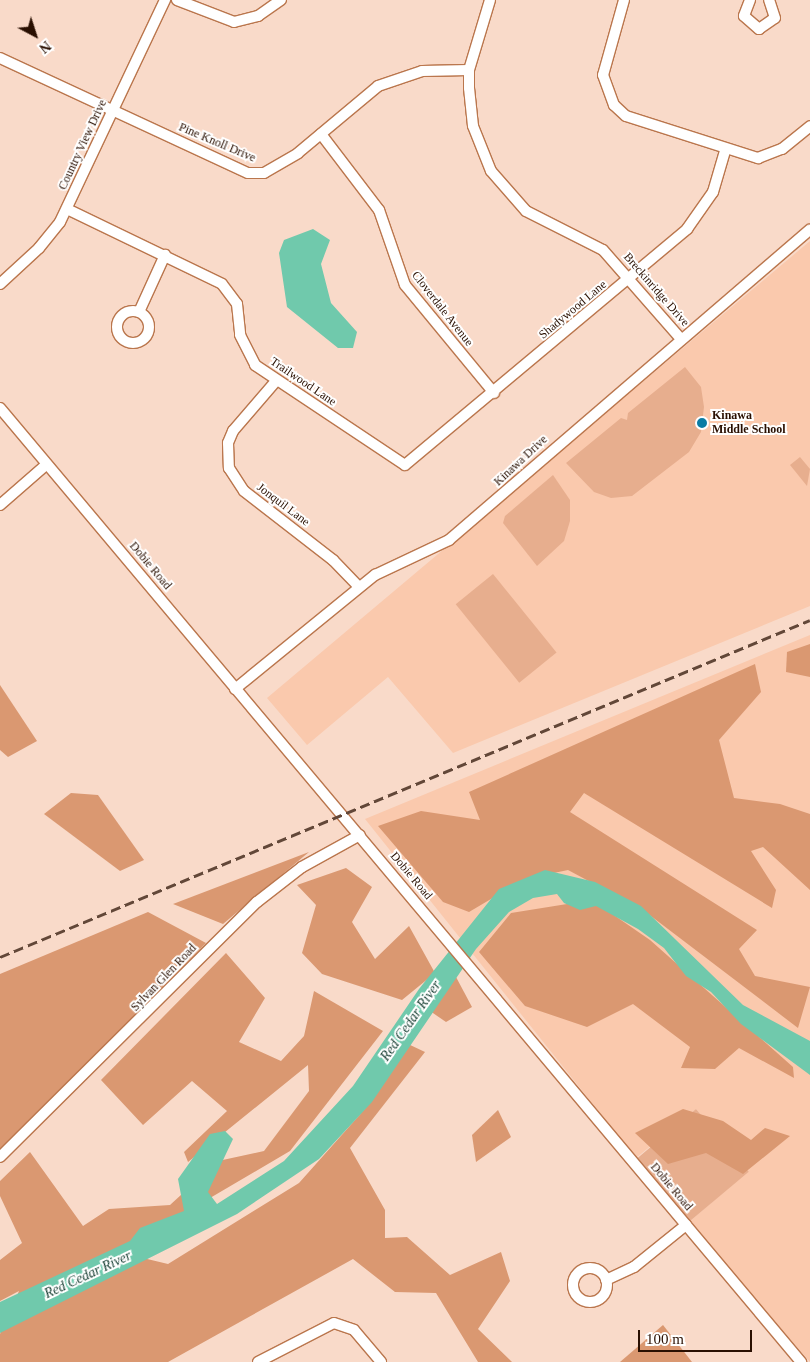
<!DOCTYPE html>
<html>
<head>
<meta charset="utf-8">
<style>
  body { margin:0 }
  #map { position:relative; width:810px; height:1362px; overflow:hidden; background:#f9dac9; font-family:"Times New Roman",serif }
  div>[style] { position:absolute }
  .built>* { inset:0; background:#fac9ad }
  .green>* { inset:0; background:#e7ae8e; transform-origin:0 0 }
  .forest>* { inset:0; background:#da9871 }
  .water>* { inset:0; background:#70c9ac }
  .roads { filter:drop-shadow(1px 0 #ba764d) drop-shadow(-1px 0 #ba764d) drop-shadow(0 1px #ba764d) drop-shadow(0 -1px #ba764d) }
  .minor>* { height:10px; margin:-5px; padding:0 5px; transform-origin:5px; border-radius:5px; background:#fff }
  .minor>.ring { margin:-5px; padding:0; box-sizing:content-box; background:none; border:10px solid #fff; border-radius:50% }
  .rail>* { height:2.5px; margin-top:-1.25px; transform-origin:0; background:repeating-linear-gradient(90deg,#624738 0 10px,transparent 0 15px) }
  .dots>* { width:14px; height:14px; translate:-50% -50%; box-sizing:border-box; border:2px solid #fff; border-radius:50% }
  span { translate:-50% -50%; white-space:nowrap; text-align:center; line-height:1.15; -webkit-text-stroke:4px #fff; paint-order:stroke }
  .street-label { font-size:12px; color:#290f01 }
  .poi-label { font-size:12px; color:#290f01; font-weight:700 }
  .left { translate:0 -50%; text-align:left }
  .water-label { font-size:14px; color:#163e32; font-style:italic }
  .north { position:absolute; left:10px; top:10px; width:50px; height:50px; -webkit-text-stroke:4px #fff; paint-order:stroke; rotate:140deg; font-size:14px; font-weight:700; line-height:20px; text-align:center; color:#290f01 }
  .north::after { content:''; display:block; margin:auto; width:18px; height:22px; background:#290f01; clip-path:polygon(50% 0,100% 100%,50% 72%,0 100%) }
  .scale { position:absolute; left:638px; top:1330px; width:114px; height:22px; box-sizing:border-box; border:2px solid #290f01; border-top:0; padding-left:6px; font-size:15px; line-height:18px; white-space:nowrap; color:#290f01; -webkit-text-stroke:4px #fff; paint-order:stroke }
</style>
</head>
<body>
<div id="map">
  <div class="built">
    <i style="clip-path:polygon(810px 241px,810px 606px,453px 753px,388px 677px,307px 745px,267px 698px)"></i>
    <i style="clip-path:polygon(810px 635px,810px 1362px,689px 1222px,748px 1171px,696px 1109px,636px 1158px,365px 819px)"></i>
  </div>
  <div class="green">
    <i style="clip-path:polygon(685px 367px,701px 387px,704px 407px,701px 432px,689px 452px,632px 496px,611px 498px,594px 492px,566px 463px,621px 418px,627px 420px,628px 413px)"></i>
    <i style="clip-path:polygon(800px 457px,810px 469px,807px 486px,790px 465px)"></i>
    <i style="clip-path:polygon(553px 475px,570px 500px,570px 521px,564px 541px,537px 566px,503px 523px,505px 516px)"></i>
    <i style="left:493px;top:574px;width:101px;height:48px;rotate:51deg"></i>
    <i style="left:696px;top:1109px;width:82px;height:77px;rotate:50deg"></i>
  </div>
  <div class="forest">
    <i style="clip-path:polygon(810px 644px,810px 677px,786px 672px,787px 652px)"></i>
    <i style="clip-path:polygon(755px 664px,761px 692px,719px 740px,734px 798px,780px 804px,810px 814px,810px 890px,763px 847px,751px 851px,776px 890px,772px 908px,584px 793px,570px 812px,757px 930px,739px 949px,755px 976px,810px 987px,798px 1028px,643px 910px,568px 870px,525px 879px,469px 912px,443px 902px,378px 826px,421px 811px,480px 820px,469px 792px)"></i>
    <i style="clip-path:polygon(0 685px,37px 741px,8px 757px,0 750px)"></i>
    <i style="clip-path:polygon(71px 793px,98px 795px,144px 860px,120px 871px,44px 814px)"></i>
    <i style="clip-path:polygon(309px 852px,223px 924px,173px 904px)"></i>
    <i style="clip-path:polygon(346px 868px,372px 887px,352px 922px,375px 959px,409px 926px,435px 973px,402px 1000px,322px 974px,302px 953px,316px 905px,297px 885px)"></i>
    <i style="clip-path:polygon(592px 900px,650px 940px,793px 1067px,794px 1078px,739px 1048px,715px 1069px,681px 1068px,690px 1047px,633px 1004px,587px 1027px,525px 1006px,479px 952px,511px 913px)"></i>
    <i style="clip-path:polygon(148px 912px,206px 943px,0 1151px,0 974px)"></i>
    <i style="clip-path:polygon(226px 953px,265px 998px,239px 1042px,281px 1061px,304px 1036px,314px 991px,383px 1031px,290px 1151px,118px 1252px,168px 1264px,299px 1183px,364px 1110px,408px 1044px,425px 1052px,350px 1148px,385px 1210px,385px 1238px,407px 1237px,450px 1275px,501px 1252px,510px 1281px,478px 1329px,512px 1362px,478px 1362px,436px 1293px,395px 1292px,353px 1259px,168px 1362px,0 1362px,0 1334px,19px 1291px,0 1301px,0 1260px,22px 1243px,0 1196px,0 1181px,30px 1152px,83px 1226px,109px 1209px,170px 1205px,218px 1161px,264px 1151px,309px 1091px,308px 1065px,188px 1162px,184px 1152px,227px 1111px,192px 1081px,143px 1125px,101px 1080px)"></i>
    <i style="clip-path:polygon(456px 977px,472px 1007px,446px 1022px,430px 1011px)"></i>
    <i style="clip-path:polygon(683px 1109px,723px 1121px,751px 1140px,765px 1128px,790px 1136px,743px 1174px,706px 1153px,668px 1164px,635px 1133px)"></i>
    <i style="clip-path:polygon(498px 1110px,511px 1137px,476px 1162px,472px 1135px)"></i>
    <i style="clip-path:polygon(663px 1325px,692px 1362px,620px 1362px)"></i>
  </div>
  <div class="water">
    <i style="clip-path:polygon(313px 229px,330px 240px,321px 264px,331px 303px,357px 332px,353px 348px,338px 348px,287px 307px,279px 253px,284px 240px)"></i>
    <i style="clip-path:polygon(545px 870px,595px 882px,641px 906px,743px 1005px,810px 1041px,810px 1075px,741px 1024px,711px 992px,686px 976px,664px 948px,638px 929px,596px 906px,580px 910px,564px 903px,557px 894px,533px 898px,509px 912px,476px 949px,372px 1102px,319px 1159px,237px 1214px,0 1333px,0 1302px,130px 1241px,140px 1228px,184px 1211px,178px 1179px,210px 1134px,225px 1131px,233px 1139px,208px 1192px,217px 1204px,284px 1161px,353px 1086px,419px 989px,499px 889px)"></i>
  </div>
  <div class="roads">
    <div class="minor">
      <i style="left:177px;top:0;width:61px;rotate:21.1deg"></i>
      <i style="left:234px;top:22px;width:25px;rotate:-14deg"></i>
      <i style="left:258px;top:16px;width:28px;rotate:-35deg"></i>
      <i style="left:490px;top:0;width:73px;rotate:106.7deg"></i>
      <i style="left:469px;top:70px;width:18px;rotate:90deg"></i>
      <i style="left:469px;top:88px;width:38px;rotate:84deg"></i>
      <i style="left:473px;top:126px;width:48px;rotate:68.2deg"></i>
      <i style="left:491px;top:171px;width:53px;rotate:48.8deg"></i>
      <i style="left:526px;top:211px;width:86px;rotate:26.9deg"></i>
      <i style="left:603px;top:250px;width:118px;rotate:48.8deg"></i>
      <i style="left:624px;top:0;width:78px;rotate:105.6deg"></i>
      <i style="left:603px;top:75px;width:32px;rotate:70deg"></i>
      <i style="left:614px;top:105px;width:16px;rotate:43deg"></i>
      <i style="left:626px;top:116px;width:139px;rotate:17.7deg"></i>
      <i style="left:758px;top:158px;width:26px;rotate:-21deg"></i>
      <i style="left:782px;top:149px;width:36px;rotate:-39deg"></i>
      <i style="left:750px;top:0;width:17px;rotate:111deg"></i>
      <i style="left:744px;top:16px;width:20px;rotate:41deg"></i>
      <i style="left:759px;top:29px;width:19px;rotate:-35deg"></i>
      <i style="left:775px;top:18px;width:19px;rotate:-108deg"></i>
      <i style="left:0;top:58px;width:273px;rotate:24.9deg"></i>
      <i style="left:248px;top:173px;width:16px"></i>
      <i style="left:264px;top:173px;width:39px;rotate:-30deg"></i>
      <i style="left:298px;top:153px;width:104px;rotate:-39.9deg"></i>
      <i style="left:378px;top:86px;width:46px;rotate:-18.8deg"></i>
      <i style="left:422px;top:71px;width:47px;rotate:-1.2deg"></i>
      <i style="left:321px;top:134px;width:96px;rotate:52.7deg"></i>
      <i style="left:379px;top:210px;width:79px;rotate:70.9deg"></i>
      <i style="left:405px;top:285px;width:140px;rotate:50.5deg"></i>
      <i style="left:67px;top:209px;width:172px;rotate:25.8deg"></i>
      <i style="left:222px;top:284px;width:25px;rotate:53deg"></i>
      <i style="left:237px;top:304px;width:31px;rotate:84deg"></i>
      <i style="left:240px;top:335px;width:34px;rotate:63deg"></i>
      <i style="left:255px;top:365px;width:180px;rotate:33.7deg"></i>
      <i style="left:405px;top:465px;width:368px;rotate:-39.9deg"></i>
      <i style="left:687px;top:229px;width:45px;rotate:-54.9deg"></i>
      <i style="left:713px;top:192px;width:43px;rotate:-73.7deg"></i>
      <i style="left:0;top:284px;width:53px;rotate:-42.7deg"></i>
      <i style="left:39px;top:248px;width:33px;rotate:-51deg"></i>
      <i style="left:60px;top:222px;width:246px;rotate:-64.7deg"></i>
      <i class="ring" style="left:117px;top:311px;width:22px;height:22px"></i>
      <i style="left:139px;top:312px;width:63px;rotate:-65.5deg"></i>
      <i style="left:276px;top:381px;width:66px;rotate:130.7deg"></i>
      <i style="left:233px;top:431px;width:13px;rotate:113deg"></i>
      <i style="left:228px;top:443px;width:25px;rotate:88deg"></i>
      <i style="left:229px;top:468px;width:27px;rotate:57deg"></i>
      <i style="left:244px;top:491px;width:113px;rotate:37.8deg"></i>
      <i style="left:333px;top:560px;width:37px;rotate:46deg"></i>
      <i style="left:0;top:408px;width:1246px;rotate:49.98deg"></i>
      <i style="left:0;top:505px;width:62px;rotate:-41.1deg"></i>
      <i style="left:235px;top:689px;width:181px;rotate:-39.2deg"></i>
      <i style="left:375px;top:575px;width:82px;rotate:-25.3deg"></i>
      <i style="left:449px;top:540px;width:476px;rotate:-40.7deg"></i>
      <i style="left:0;top:1157px;width:362px;rotate:-44.8deg"></i>
      <i style="left:257px;top:902px;width:57px;rotate:-37.9deg"></i>
      <i style="left:302px;top:867px;width:66px;rotate:-28.9deg"></i>
      <i class="ring" style="left:573px;top:1268px;width:24px;height:24px"></i>
      <i style="left:606px;top:1280px;width:31px;rotate:-25deg"></i>
      <i style="left:634px;top:1267px;width:67px;rotate:-38.9deg"></i>
      <i style="left:258px;top:1362px;width:85px;rotate:-27.2deg"></i>
      <i style="left:334px;top:1323px;width:21px;rotate:19deg"></i>
      <i style="left:354px;top:1330px;width:42px;rotate:49.8deg"></i>
    </div>
  </div>
  <div class="rail">
    <i style="left:0;top:957px;width:877px;rotate:-22.59deg"></i>
  </div>
  <div class="dots">
    <i style="left:702px;top:423px;background:#0b7ca4"></i>
  </div>
  <div class="street-label">
    <span style="left:217px;top:143px;rotate:23deg">Pine Knoll Drive</span>
    <span style="left:83px;top:145px;rotate:-65deg">Country View Drive</span>
    <span style="left:656px;top:290px;rotate:49deg">Breckinridge Drive</span>
    <span style="left:442px;top:309px;rotate:52deg">Cloverdale Avenue</span>
    <span style="left:573px;top:310px;rotate:-40deg">Shadywood Lane</span>
    <span style="left:303px;top:382px;rotate:34deg">Trailwood Lane</span>
    <span style="left:521px;top:461px;rotate:-43deg">Kinawa Drive</span>
    <span style="left:283px;top:505px;rotate:37deg">Jonquil Lane</span>
    <span style="left:150px;top:566px;rotate:50deg">Dobie Road</span>
    <span style="left:411px;top:876px;rotate:50deg">Dobie Road</span>
    <span style="left:164px;top:978px;rotate:-46deg">Sylvan Glen Road</span>
    <span style="left:671px;top:1187px;rotate:50deg">Dobie Road</span>
  </div>
  <div class="poi-label">
    <span class="left" style="left:712px;top:423px">Kinawa<br>Middle School</span>
  </div>
  <div class="water-label">
    <span style="left:411px;top:1021px;rotate:-55deg">Red Cedar River</span>
    <span style="left:88px;top:1275px;rotate:-25deg">Red Cedar River</span>
  </div>
  <div class="north">N</div>
  <div class="scale">100 m</div>
</div>
</body>
</html>
